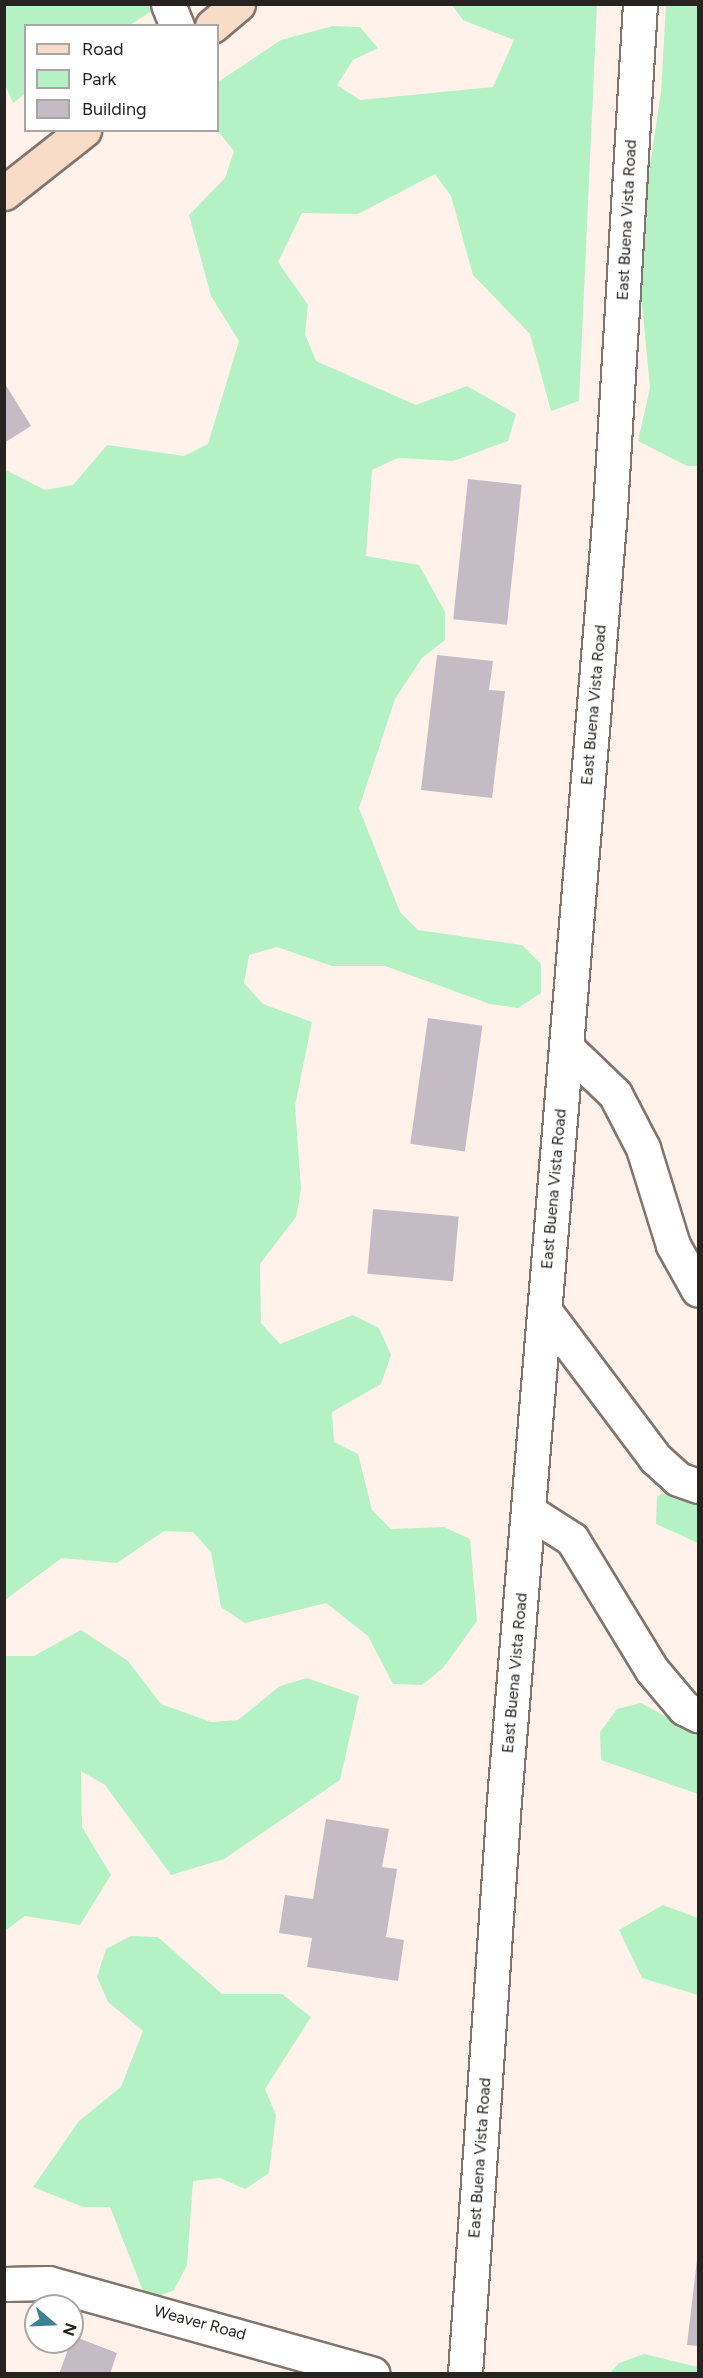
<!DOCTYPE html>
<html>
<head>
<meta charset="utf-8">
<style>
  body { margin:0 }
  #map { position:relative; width:703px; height:2378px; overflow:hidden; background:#fef2ea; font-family:Figtree,sans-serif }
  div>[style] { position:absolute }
  .green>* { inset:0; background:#b4f2c5 }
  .building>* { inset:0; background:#c5bbc4; transform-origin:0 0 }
  .roads { filter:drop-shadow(2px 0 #81766f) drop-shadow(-2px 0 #81766f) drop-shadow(0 2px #81766f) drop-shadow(0 -2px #81766f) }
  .minor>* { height:33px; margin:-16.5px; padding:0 16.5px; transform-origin:16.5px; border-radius:16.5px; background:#fff }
  .major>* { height:33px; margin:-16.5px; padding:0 16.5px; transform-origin:16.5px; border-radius:16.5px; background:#f8dcc8 }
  span { translate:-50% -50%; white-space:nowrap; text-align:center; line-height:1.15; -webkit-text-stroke:6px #fff; paint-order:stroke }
  .street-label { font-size:16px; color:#272320 }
  .frame { position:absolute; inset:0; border:6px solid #272320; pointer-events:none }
  .legend { position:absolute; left:24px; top:24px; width:195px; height:108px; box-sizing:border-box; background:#fff; border:2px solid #a9a7a6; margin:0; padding:8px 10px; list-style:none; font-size:18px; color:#272320 }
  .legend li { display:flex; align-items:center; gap:12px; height:30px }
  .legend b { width:30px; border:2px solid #a9a7a6 }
  .north { position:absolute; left:24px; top:2294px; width:60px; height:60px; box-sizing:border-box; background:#fff; border:2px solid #a9a7a6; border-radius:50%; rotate:109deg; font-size:16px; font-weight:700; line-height:24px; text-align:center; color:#272320 }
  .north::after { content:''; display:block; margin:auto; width:21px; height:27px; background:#408094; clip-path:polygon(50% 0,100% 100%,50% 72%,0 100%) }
</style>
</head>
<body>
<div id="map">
  <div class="green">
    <i style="clip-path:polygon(5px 5px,161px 5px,130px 25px,26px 26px,25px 94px,13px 103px,5px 85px)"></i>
    <i style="clip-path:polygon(452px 5px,597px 5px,579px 401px,551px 411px,530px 334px,473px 275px,451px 196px,435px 174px,358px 214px,302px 213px,278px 262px,308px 305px,305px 334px,316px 361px,416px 405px,467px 386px,516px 414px,508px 441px,453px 461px,398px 458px,372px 470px,366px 556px,419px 565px,445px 612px,445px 640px,422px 658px,395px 699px,359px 808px,400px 912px,418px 930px,522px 945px,541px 964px,541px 993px,518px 1008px,490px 1004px,385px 966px,332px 966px,277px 947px,249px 955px,244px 983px,263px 1004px,312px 1022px,295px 1106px,301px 1189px,296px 1217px,260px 1264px,261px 1323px,280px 1344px,353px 1315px,379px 1328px,391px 1355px,381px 1384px,332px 1412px,334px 1442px,358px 1454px,372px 1510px,391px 1529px,444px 1527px,470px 1539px,477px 1621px,443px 1668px,422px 1685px,393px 1684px,368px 1636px,326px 1603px,245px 1623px,221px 1607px,211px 1552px,193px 1532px,164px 1531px,117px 1563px,62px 1558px,5px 1600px,4px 469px,45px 490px,73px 485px,107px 445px,184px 456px,208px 444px,239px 341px,211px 296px,189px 215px,225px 178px,234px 151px,217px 130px,218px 82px,281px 40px,333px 26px,360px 27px,378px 48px,353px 60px,337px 85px,360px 100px,493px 87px,514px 40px,463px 20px)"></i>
    <i style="clip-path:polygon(666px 5px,698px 5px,698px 466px,687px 466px,638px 441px,650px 388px,637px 252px,661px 92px)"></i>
    <i style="clip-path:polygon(698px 1477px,698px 1543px,656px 1524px,657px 1496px)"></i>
    <i style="clip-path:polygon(81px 1630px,128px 1661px,161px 1704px,211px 1722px,238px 1720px,280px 1686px,307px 1678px,359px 1696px,340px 1780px,224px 1859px,171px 1875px,105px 1785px,81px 1771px,82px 1827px,111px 1875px,80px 1925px,25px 1916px,5px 1931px,5px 1656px,34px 1656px)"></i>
    <i style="clip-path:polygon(641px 1703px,698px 1734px,698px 1794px,601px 1760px,600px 1732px,617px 1709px)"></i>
    <i style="clip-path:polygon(663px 1905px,698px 1918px,698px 1995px,642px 1978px,619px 1930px)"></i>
    <i style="clip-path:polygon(131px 1936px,158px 1937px,222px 1994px,282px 1994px,311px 2017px,265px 2089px,276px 2115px,269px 2173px,245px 2189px,220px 2178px,193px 2181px,187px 2265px,174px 2290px,147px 2301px,110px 2207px,83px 2207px,33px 2187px,79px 2121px,121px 2087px,143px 2031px,108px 2002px,97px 1977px,106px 1949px)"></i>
    <i style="clip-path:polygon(644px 2354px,698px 2367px,698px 2373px,610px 2373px,619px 2363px)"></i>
  </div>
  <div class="building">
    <i style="clip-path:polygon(4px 382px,31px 426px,4px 443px)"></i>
    <i style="left:468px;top:479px;width:54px;height:141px;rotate:6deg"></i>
    <i style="clip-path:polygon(437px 655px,493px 661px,489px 690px,505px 691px,492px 798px,421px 790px)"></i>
    <i style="left:428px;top:1018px;width:55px;height:127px;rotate:8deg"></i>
    <i style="left:373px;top:1209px;width:86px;height:65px;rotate:5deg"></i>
    <i style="clip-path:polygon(326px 1819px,389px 1829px,382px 1867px,397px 1869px,386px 1937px,404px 1940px,398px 1981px,307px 1967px,312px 1938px,279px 1933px,285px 1895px,313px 1899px)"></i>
    <i style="clip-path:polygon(698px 2251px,698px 2346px,687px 2345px)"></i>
    <i style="clip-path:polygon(73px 2336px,117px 2353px,110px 2374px,59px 2374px)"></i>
  </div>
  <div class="roads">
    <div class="minor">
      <i style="left:168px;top:4px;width:24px;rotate:68deg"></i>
      <i style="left:566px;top:1047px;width:68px;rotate:43.8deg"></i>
      <i style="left:615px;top:1094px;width:61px;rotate:62.6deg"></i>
      <i style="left:643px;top:1148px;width:102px;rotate:72.8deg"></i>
      <i style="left:673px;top:1245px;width:51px;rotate:60.9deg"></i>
      <i style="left:544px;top:1310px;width:185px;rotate:53.1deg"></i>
      <i style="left:655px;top:1458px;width:31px;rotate:42deg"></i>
      <i style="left:678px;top:1479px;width:21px;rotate:19deg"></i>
      <i style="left:528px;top:1511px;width:52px;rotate:32.5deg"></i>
      <i style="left:572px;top:1539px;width:153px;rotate:58.6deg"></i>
      <i style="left:652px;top:1670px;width:50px;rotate:49.9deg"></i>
      <i style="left:684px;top:1708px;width:16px;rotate:27deg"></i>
      <i style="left:4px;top:2284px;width:44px;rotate:-1.3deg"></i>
      <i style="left:48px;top:2283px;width:337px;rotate:15.6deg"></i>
      <i style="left:465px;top:2374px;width:575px;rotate:-86.11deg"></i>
      <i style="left:504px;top:1800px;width:1294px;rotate:-85.3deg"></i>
      <i style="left:610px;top:510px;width:507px;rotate:-86.61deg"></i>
    </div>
    <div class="major">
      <i style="left:212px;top:26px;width:34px;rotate:-40deg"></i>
      <i style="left:4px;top:193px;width:102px;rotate:-38.2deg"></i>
    </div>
  </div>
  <div class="street-label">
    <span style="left:627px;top:220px;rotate:-87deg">East Buena Vista Road</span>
    <span style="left:594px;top:705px;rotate:-85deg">East Buena Vista Road</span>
    <span style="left:554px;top:1189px;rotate:-85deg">East Buena Vista Road</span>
    <span style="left:515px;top:1673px;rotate:-85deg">East Buena Vista Road</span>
    <span style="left:480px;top:2158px;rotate:-86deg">East Buena Vista Road</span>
    <span style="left:200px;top:2323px;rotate:15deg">Weaver Road</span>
  </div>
  <div class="frame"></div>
  <ul class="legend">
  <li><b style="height:8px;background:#f8dcc8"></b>Road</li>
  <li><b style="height:16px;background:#b4f2c5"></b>Park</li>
  <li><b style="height:16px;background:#c5bbc4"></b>Building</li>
  </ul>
  <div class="north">N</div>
</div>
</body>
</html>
